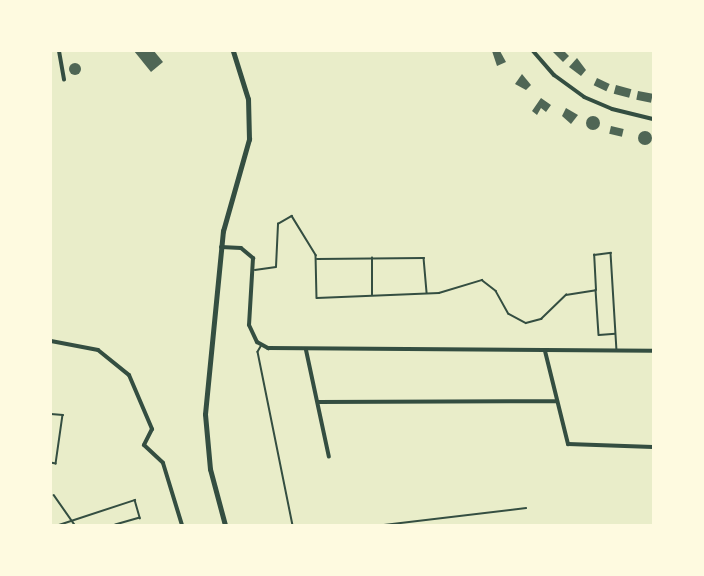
<!DOCTYPE html>
<html>
<head>
<meta charset="utf-8">
<style>
  body { margin:0 }
  #map { position:relative; width:704px; height:576px; overflow:hidden; background:#e9edc9; font-family:"Source Sans 3",sans-serif }
  div>[style] { position:absolute }
  .building>* { inset:0; background:#4f6655; transform-origin:0 0 }
  .round { border-radius:50% }
  .path>* { height:1.5px; margin:-0.75px; padding:0 0.75px; transform-origin:0.75px; border-radius:0.75px; background:#344e41 }
  .service>* { height:1.5px; margin:-0.75px; padding:0 0.75px; transform-origin:0.75px; border-radius:0.75px; background:#344e41 }
  .minor>* { height:4px; margin:-2px; padding:0 2px; transform-origin:2px; border-radius:2px; background:#344e41 }
  .secondary>* { height:5px; margin:-2.5px; padding:0 2.5px; transform-origin:2.5px; border-radius:2.5px; background:#344e41 }
  span { translate:-50% -50%; white-space:nowrap; text-align:center; line-height:1.15; -webkit-text-stroke:6px #fefae0; paint-order:stroke }
  .frame { position:absolute; inset:0; border:52px solid #fefae0; pointer-events:none }
</style>
</head>
<body>
<div id="map">
  <div class="building">
    <i style="clip-path:polygon(134px 51px,154px 51px,163px 62px,151px 72px)"></i>
    <i style="clip-path:polygon(492px 51px,500px 51px,506px 62px,497px 66px)"></i>
    <i style="clip-path:polygon(552px 51px,564px 51px,569px 56px,563px 62px)"></i>
    <i style="clip-path:polygon(577px 58px,586px 70px,581px 76px,569px 67px)"></i>
    <i class="round" style="left:69px;top:63px;width:12px;height:12px"></i>
    <i style="clip-path:polygon(522px 74px,531px 85px,526px 90px,515px 84px)"></i>
    <i style="left:597px;top:78px;width:14px;height:8px;rotate:25deg"></i>
    <i style="left:616px;top:85px;width:16px;height:9px;rotate:15deg"></i>
    <i style="left:638px;top:91px;width:15px;height:9px;rotate:11deg"></i>
    <i style="clip-path:polygon(541px 98px,551px 105px,546px 112px,541px 108px,537px 115px,532px 111px)"></i>
    <i style="clip-path:polygon(566px 108px,578px 115px,571px 124px,562px 116px)"></i>
    <i class="round" style="left:586px;top:116px;width:14px;height:14px"></i>
    <i style="left:611px;top:126px;width:13px;height:8px;rotate:13deg"></i>
    <i class="round" style="left:638px;top:131px;width:14px;height:14px"></i>
  </div>
  <div class="path">
    <i style="left:384px;top:525px;width:143px;rotate:-6.8deg"></i>
  </div>
  <div class="service">
    <i style="left:317px;top:259px;width:107px;rotate:-0.5deg"></i>
    <i style="left:424px;top:258px;width:35px;rotate:85deg"></i>
    <i style="left:255px;top:270px;width:21px;rotate:-8deg"></i>
    <i style="left:276px;top:267px;width:43px;rotate:-87.3deg"></i>
    <i style="left:278px;top:224px;width:16px;rotate:-30deg"></i>
    <i style="left:292px;top:216px;width:46px;rotate:58.4deg"></i>
    <i style="left:316px;top:255px;width:43px;rotate:88.7deg"></i>
    <i style="left:317px;top:298px;width:122px;rotate:-2.3deg"></i>
    <i style="left:439px;top:293px;width:45px;rotate:-16.8deg"></i>
    <i style="left:482px;top:280px;width:18px;rotate:38deg"></i>
    <i style="left:496px;top:291px;width:26px;rotate:61deg"></i>
    <i style="left:509px;top:314px;width:19px;rotate:28deg"></i>
    <i style="left:526px;top:323px;width:16px;rotate:-15deg"></i>
    <i style="left:541px;top:319px;width:35px;rotate:-44deg"></i>
    <i style="left:566px;top:295px;width:30px;rotate:-9deg"></i>
    <i style="left:596px;top:290px;width:35px;rotate:-93deg"></i>
    <i style="left:594px;top:255px;width:17px;rotate:-7deg"></i>
    <i style="left:611px;top:253px;width:97px;rotate:86.5deg"></i>
    <i style="left:596px;top:290px;width:45px;rotate:86.2deg"></i>
    <i style="left:599px;top:335px;width:16px;rotate:-4deg"></i>
    <i style="left:372px;top:295px;width:37px;rotate:-90deg"></i>
    <i style="left:262px;top:345px;width:8px;rotate:120deg"></i>
    <i style="left:258px;top:352px;width:177px;rotate:78.6deg"></i>
    <i style="left:51px;top:414px;width:12px;rotate:5deg"></i>
    <i style="left:63px;top:415px;width:49px;rotate:98.1deg"></i>
    <i style="left:56px;top:464px;width:5px;rotate:-169deg"></i>
    <i style="left:51px;top:491px;width:5px;rotate:90deg"></i>
    <i style="left:54px;top:495px;width:37px;rotate:55deg"></i>
    <i style="left:59px;top:525px;width:80px;rotate:-18.2deg"></i>
    <i style="left:135px;top:500px;width:19px;rotate:74deg"></i>
    <i style="left:140px;top:518px;width:25px;rotate:164deg"></i>
  </div>
  <div class="minor">
    <i style="left:59px;top:51px;width:29px;rotate:80deg"></i>
    <i style="left:533px;top:51px;width:32px;rotate:49deg"></i>
    <i style="left:554px;top:75px;width:37px;rotate:36deg"></i>
    <i style="left:584px;top:97px;width:30px;rotate:23deg"></i>
    <i style="left:612px;top:109px;width:42px;rotate:13.7deg"></i>
    <i style="left:221px;top:247px;width:20px;rotate:3deg"></i>
    <i style="left:241px;top:248px;width:16px;rotate:40deg"></i>
    <i style="left:253px;top:258px;width:67px;rotate:93.4deg"></i>
    <i style="left:249px;top:325px;width:19px;rotate:65deg"></i>
    <i style="left:257px;top:342px;width:13px;rotate:29deg"></i>
    <i style="left:268px;top:348px;width:385px;rotate:0.4deg"></i>
    <i style="left:51px;top:341px;width:48px;rotate:10.8deg"></i>
    <i style="left:98px;top:350px;width:40px;rotate:39deg"></i>
    <i style="left:129px;top:375px;width:59px;rotate:66.9deg"></i>
    <i style="left:152px;top:429px;width:18px;rotate:117deg"></i>
    <i style="left:144px;top:445px;width:26px;rotate:43deg"></i>
    <i style="left:163px;top:463px;width:65px;rotate:73deg"></i>
    <i style="left:306px;top:350px;width:109px;rotate:77.9deg"></i>
    <i style="left:545px;top:351px;width:96px;rotate:76.1deg"></i>
    <i style="left:568px;top:444px;width:85px;rotate:2deg"></i>
    <i style="left:318px;top:402px;width:238px;rotate:-0.2deg"></i>
  </div>
  <div class="secondary">
    <i style="left:225px;top:525px;width:58px;rotate:-105deg"></i>
    <i style="left:210px;top:469px;width:55px;rotate:-95.2deg"></i>
    <i style="left:205px;top:414px;width:184px;rotate:-84.4deg"></i>
    <i style="left:223px;top:231px;width:96px;rotate:-74.2deg"></i>
    <i style="left:249px;top:139px;width:40px;rotate:-91.4deg"></i>
    <i style="left:248px;top:99px;width:50px;rotate:-107.4deg"></i>
  </div>
  <div class="frame"></div>
</div>
</body>
</html>
